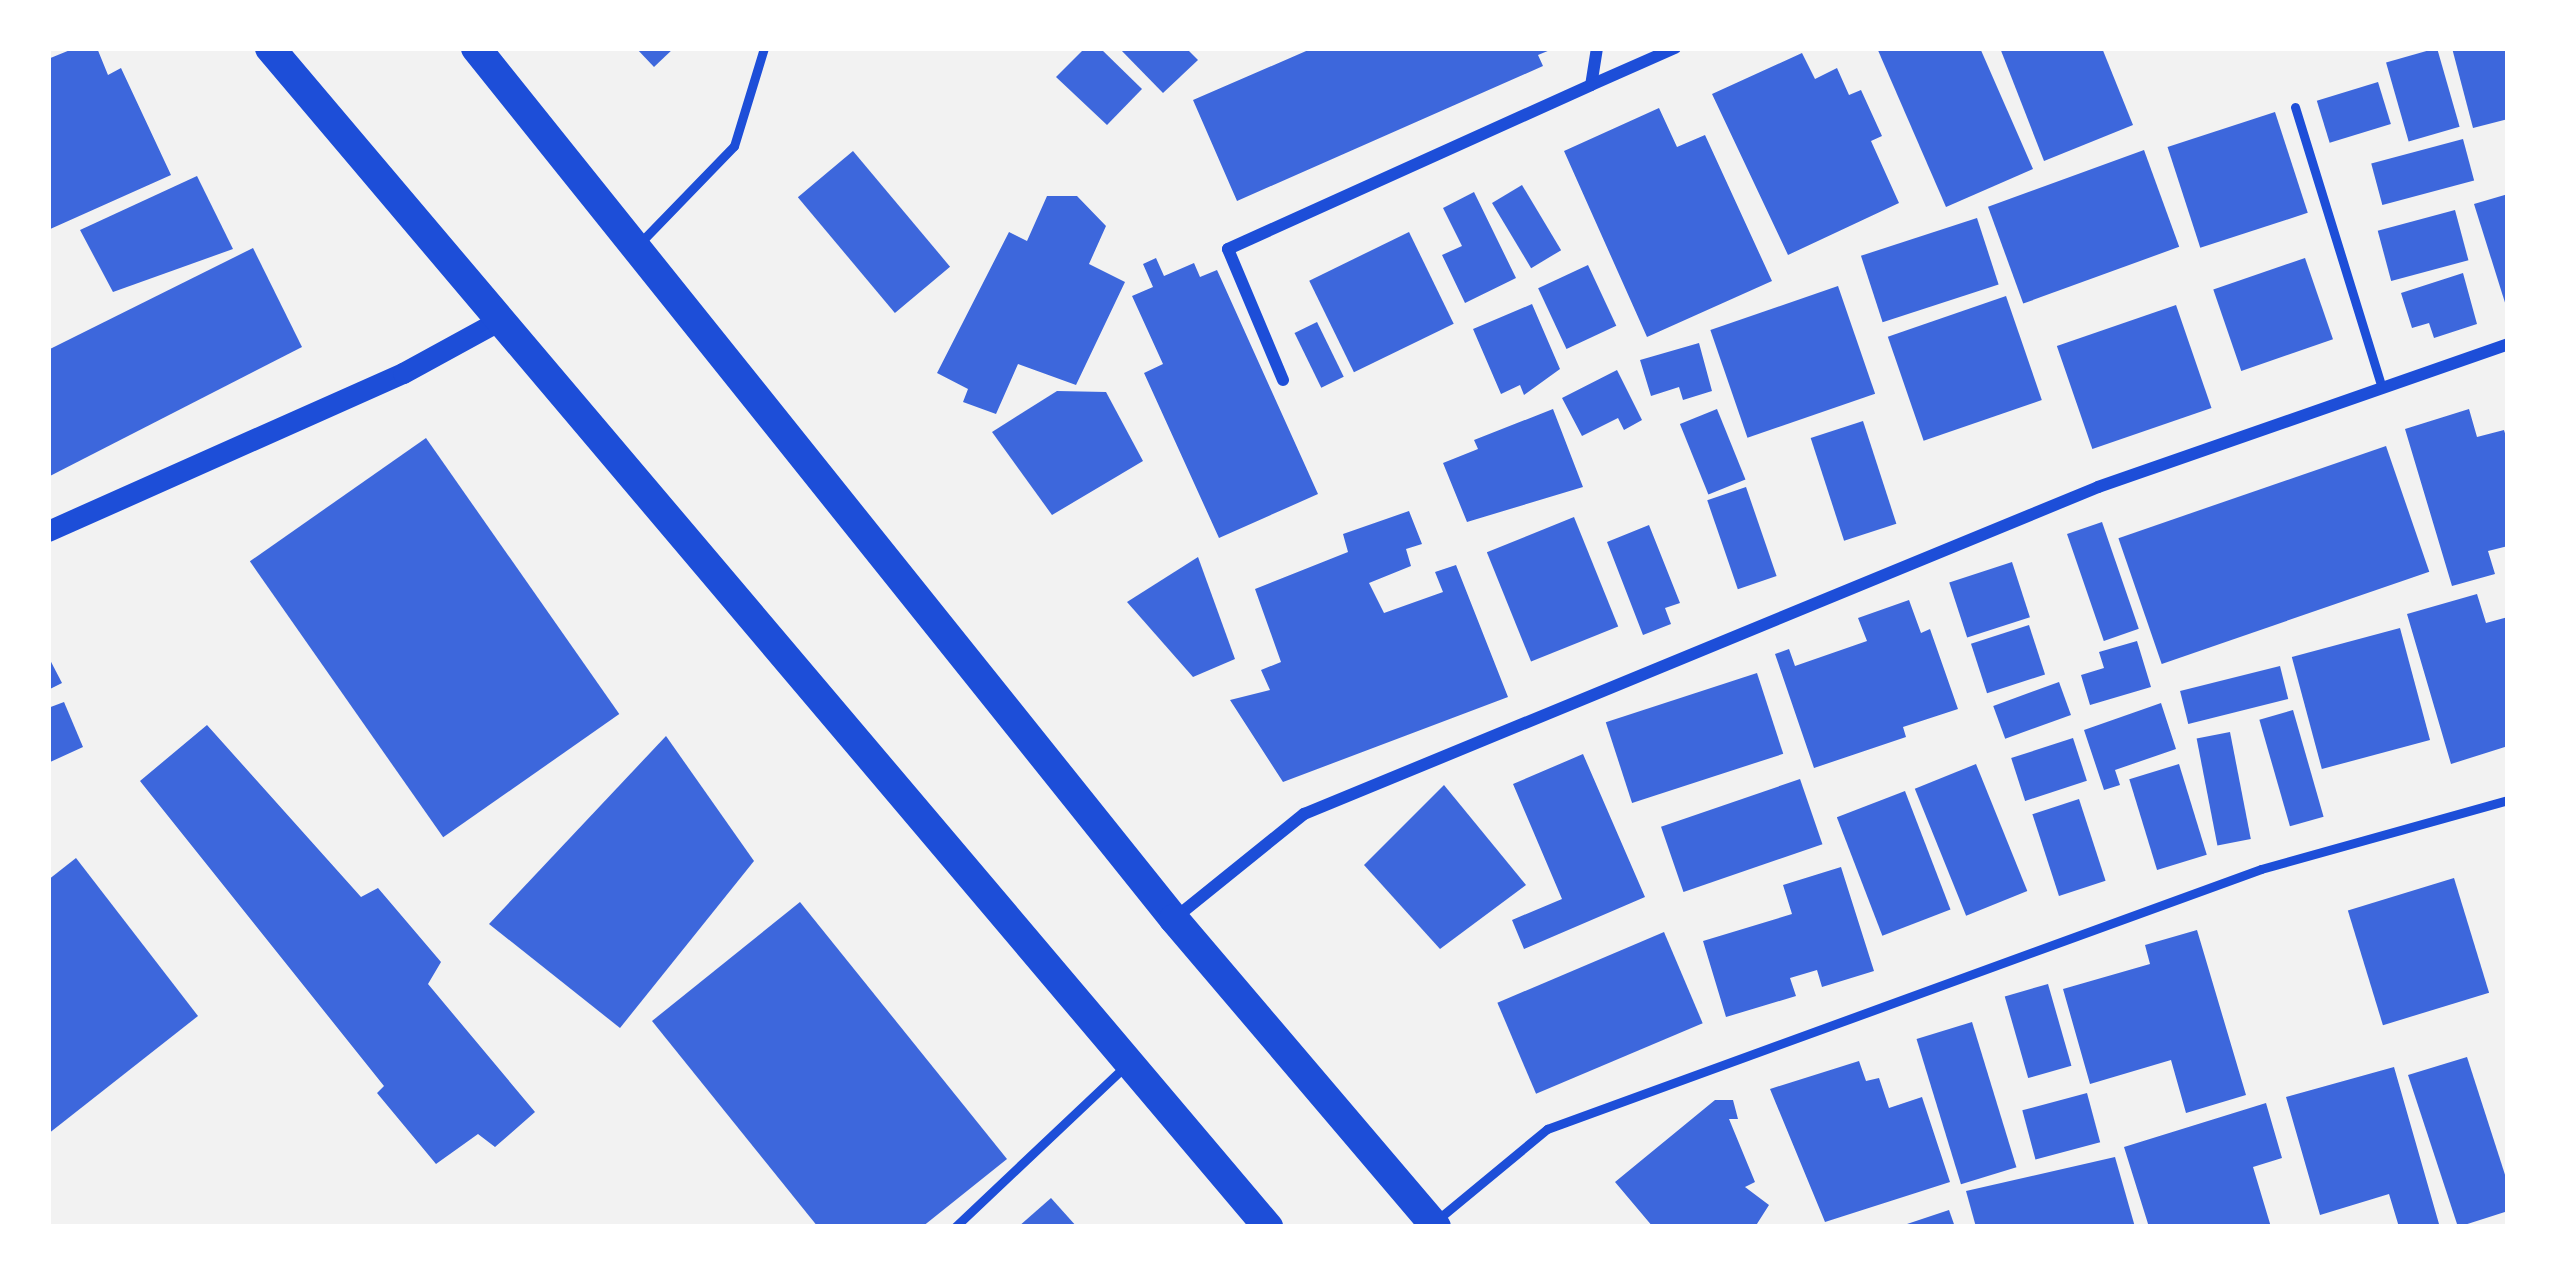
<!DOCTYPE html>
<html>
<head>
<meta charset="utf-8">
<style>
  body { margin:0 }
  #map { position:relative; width:2556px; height:1275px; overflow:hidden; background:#f2f2f2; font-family:Cabin,sans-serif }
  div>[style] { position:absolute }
  .building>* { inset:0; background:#3d67dc; transform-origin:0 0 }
  .service>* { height:9px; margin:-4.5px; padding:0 4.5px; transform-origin:4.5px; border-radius:4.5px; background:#1d4ed8 }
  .minor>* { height:12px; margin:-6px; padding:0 6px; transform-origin:6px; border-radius:6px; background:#1d4ed8 }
  .tertiary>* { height:21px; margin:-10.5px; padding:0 10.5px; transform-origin:10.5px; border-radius:10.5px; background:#1d4ed8 }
  .primary>* { height:30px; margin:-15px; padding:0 15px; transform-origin:15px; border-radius:15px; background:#1d4ed8 }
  span { translate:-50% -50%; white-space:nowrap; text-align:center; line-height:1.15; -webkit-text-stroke:9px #fff; paint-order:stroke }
  .frame { position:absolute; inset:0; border:51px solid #fff; pointer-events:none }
</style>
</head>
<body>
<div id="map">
  <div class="building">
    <i style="clip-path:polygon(75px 48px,97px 48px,108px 75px,121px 68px,171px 175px,48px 230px,48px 59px)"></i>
    <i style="clip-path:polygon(636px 48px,674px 48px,654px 67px)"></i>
    <i style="clip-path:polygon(1085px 48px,1100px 48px,1142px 89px,1107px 125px,1056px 77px)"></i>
    <i style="clip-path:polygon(1119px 48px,1186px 48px,1198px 60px,1163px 93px)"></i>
    <i style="clip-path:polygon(1313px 48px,1555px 48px,1538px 55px,1543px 66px,1237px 201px,1193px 100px)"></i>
    <i style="clip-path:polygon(1877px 48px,1980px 48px,2033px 169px,1946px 207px)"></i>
    <i style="clip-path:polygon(2000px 48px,2102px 48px,2133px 125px,2044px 161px)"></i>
    <i style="left:2437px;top:48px;width:82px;height:53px;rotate:74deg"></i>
    <i style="clip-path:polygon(2452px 48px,2508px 48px,2508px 119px,2473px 128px)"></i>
    <i style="clip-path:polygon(1802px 53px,1815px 79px,1837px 68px,1849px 95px,1861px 90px,1882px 136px,1871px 141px,1899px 203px,1788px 255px,1712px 94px)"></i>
    <i style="left:2378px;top:82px;width:44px;height:64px;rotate:73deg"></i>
    <i style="clip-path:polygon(1659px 108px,1677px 147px,1705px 135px,1772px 281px,1647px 337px,1564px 151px)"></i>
    <i style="left:2275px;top:112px;width:106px;height:113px;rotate:72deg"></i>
    <i style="left:2463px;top:139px;width:43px;height:95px;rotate:75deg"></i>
    <i style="left:2144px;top:150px;width:103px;height:166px;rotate:70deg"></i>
    <i style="left:853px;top:151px;width:151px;height:72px;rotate:50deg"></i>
    <i style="clip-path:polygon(197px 176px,233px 249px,113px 292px,80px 230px)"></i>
    <i style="left:1522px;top:185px;width:76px;height:35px;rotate:59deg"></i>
    <i style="clip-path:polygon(1474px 192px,1516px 278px,1465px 303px,1442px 255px,1462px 246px,1443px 208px)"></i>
    <i style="clip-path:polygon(2508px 194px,2508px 309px,2507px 309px,2474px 204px)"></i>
    <i style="clip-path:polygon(1047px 196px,1077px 196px,1106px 226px,1089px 264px,1125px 282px,1076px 385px,1018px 364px,996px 414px,963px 402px,968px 389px,937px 373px,1009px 232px,1027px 241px)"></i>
    <i style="left:2455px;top:210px;width:52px;height:80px;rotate:75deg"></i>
    <i style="left:1977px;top:218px;width:70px;height:122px;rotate:72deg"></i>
    <i style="left:1409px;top:232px;width:102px;height:111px;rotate:64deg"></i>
    <i style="clip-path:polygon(253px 248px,302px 347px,48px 477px,48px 350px)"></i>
    <i style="clip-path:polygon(1156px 258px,1164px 276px,1194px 263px,1200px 277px,1217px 270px,1318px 494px,1219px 538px,1144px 373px,1163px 364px,1132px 296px,1153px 287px,1143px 264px)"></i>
    <i style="left:2305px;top:258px;width:86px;height:97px;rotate:71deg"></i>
    <i style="left:1588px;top:265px;width:67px;height:55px;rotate:65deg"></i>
    <i style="clip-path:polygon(2463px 273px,2477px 324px,2434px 338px,2429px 323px,2412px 328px,2401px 293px)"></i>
    <i style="left:1838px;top:286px;width:114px;height:135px;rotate:71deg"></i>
    <i style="left:2006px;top:296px;width:110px;height:125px;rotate:71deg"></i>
    <i style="clip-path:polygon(1532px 304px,1560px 369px,1524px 395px,1520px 385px,1501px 394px,1473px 329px)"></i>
    <i style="left:2176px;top:305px;width:109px;height:126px;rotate:71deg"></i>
    <i style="left:1317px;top:322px;width:61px;height:25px;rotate:64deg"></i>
    <i style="clip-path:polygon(1699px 343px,1712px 391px,1683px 400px,1679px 387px,1651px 396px,1640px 360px)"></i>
    <i style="clip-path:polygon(1617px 370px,1642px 420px,1624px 430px,1618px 418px,1582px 436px,1562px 398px)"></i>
    <i style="clip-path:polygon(1057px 391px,1106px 392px,1143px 461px,1052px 515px,992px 432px)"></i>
    <i style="clip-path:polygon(1553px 409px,1583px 487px,1467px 522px,1443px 463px,1478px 449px,1474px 440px)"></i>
    <i style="left:1717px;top:409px;width:76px;height:40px;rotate:68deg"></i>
    <i style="clip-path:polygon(2469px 409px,2477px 437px,2504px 430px,2508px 443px,2508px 546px,2488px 551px,2495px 574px,2452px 586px,2405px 429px)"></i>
    <i style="left:1863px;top:421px;width:108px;height:55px;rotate:72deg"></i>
    <i style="left:426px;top:438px;width:337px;height:215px;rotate:55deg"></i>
    <i style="left:2386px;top:446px;width:133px;height:283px;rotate:71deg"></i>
    <i style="left:1746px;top:487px;width:94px;height:41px;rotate:71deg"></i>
    <i style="clip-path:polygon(1409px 511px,1422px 544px,1406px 549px,1411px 566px,1369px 583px,1384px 613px,1443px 592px,1435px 572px,1456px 565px,1508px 697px,1283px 782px,1230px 700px,1270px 690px,1261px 670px,1281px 662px,1255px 589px,1348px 552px,1343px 534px)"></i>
    <i style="left:1574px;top:517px;width:118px;height:94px;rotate:68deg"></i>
    <i style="left:2102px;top:522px;width:113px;height:37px;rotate:71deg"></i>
    <i style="clip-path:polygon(1649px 525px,1680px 603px,1665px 608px,1671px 624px,1643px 635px,1607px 542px)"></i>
    <i style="clip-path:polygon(1198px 557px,1235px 659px,1193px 677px,1127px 602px)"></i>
    <i style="left:2012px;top:562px;width:58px;height:66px;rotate:72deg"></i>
    <i style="clip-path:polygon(2477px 594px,2486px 623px,2508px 617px,2508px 746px,2451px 764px,2407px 614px)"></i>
    <i style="clip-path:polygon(1909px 600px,1921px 633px,1930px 629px,1958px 709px,1903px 727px,1906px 737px,1814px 768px,1775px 654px,1789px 649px,1795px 666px,1867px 641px,1858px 618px)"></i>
    <i style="left:2029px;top:625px;width:52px;height:61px;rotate:72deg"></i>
    <i style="left:2400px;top:628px;width:116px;height:112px;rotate:75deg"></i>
    <i style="clip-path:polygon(2137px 641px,2151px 687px,2090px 705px,2081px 675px,2104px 668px,2099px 652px)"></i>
    <i style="clip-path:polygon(48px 656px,62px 683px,48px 690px)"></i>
    <i style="left:2280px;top:666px;width:34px;height:103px;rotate:76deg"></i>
    <i style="left:1757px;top:673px;width:85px;height:159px;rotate:72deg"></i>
    <i style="left:2059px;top:682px;width:35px;height:70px;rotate:70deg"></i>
    <i style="clip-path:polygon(64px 702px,83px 747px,48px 763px,48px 708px)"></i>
    <i style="clip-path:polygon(2161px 703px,2176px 749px,2115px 770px,2120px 785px,2104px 790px,2084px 730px)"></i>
    <i style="left:2293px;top:710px;width:111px;height:35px;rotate:74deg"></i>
    <i style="clip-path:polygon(207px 725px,361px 897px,378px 888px,441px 962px,428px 984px,535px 1112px,495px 1147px,478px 1134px,436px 1164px,377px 1093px,384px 1086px,140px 781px)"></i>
    <i style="left:2230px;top:732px;width:109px;height:34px;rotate:79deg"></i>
    <i style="clip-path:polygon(666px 736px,754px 861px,620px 1028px,489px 924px)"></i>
    <i style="left:2073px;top:738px;width:45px;height:65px;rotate:72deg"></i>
    <i style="clip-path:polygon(1583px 754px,1645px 897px,1524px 949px,1512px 920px,1562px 899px,1513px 784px)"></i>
    <i style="left:1976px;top:764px;width:137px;height:66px;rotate:68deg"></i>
    <i style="left:2179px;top:764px;width:95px;height:52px;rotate:73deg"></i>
    <i style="left:1800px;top:779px;width:69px;height:147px;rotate:71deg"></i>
    <i style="clip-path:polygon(1444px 785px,1526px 885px,1440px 949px,1364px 865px)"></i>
    <i style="left:1905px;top:791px;width:127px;height:73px;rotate:69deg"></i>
    <i style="left:2079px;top:799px;width:86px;height:49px;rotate:72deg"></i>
    <i style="clip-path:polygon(76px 858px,198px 1016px,48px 1134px,48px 880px)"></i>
    <i style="clip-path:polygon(1841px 867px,1874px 971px,1822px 987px,1817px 970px,1790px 978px,1796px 996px,1726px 1017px,1703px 941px,1792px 914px,1783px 885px)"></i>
    <i style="left:2454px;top:878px;width:120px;height:111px;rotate:73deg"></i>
    <i style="clip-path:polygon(800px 902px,1007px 1159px,922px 1227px,818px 1227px,652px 1021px)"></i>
    <i style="clip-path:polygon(2197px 930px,2246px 1095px,2186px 1113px,2171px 1060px,2090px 1084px,2063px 989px,2150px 964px,2145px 945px)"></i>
    <i style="left:1664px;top:932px;width:99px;height:181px;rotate:67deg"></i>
    <i style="left:2048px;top:984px;width:85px;height:45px;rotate:74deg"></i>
    <i style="left:1972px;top:1022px;width:152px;height:58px;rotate:73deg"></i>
    <i style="clip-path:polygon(2467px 1057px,2508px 1184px,2508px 1211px,2458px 1227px,2408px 1075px)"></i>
    <i style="clip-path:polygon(1859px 1061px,1866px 1081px,1879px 1078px,1889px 1108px,1922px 1097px,1950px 1182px,1825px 1222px,1770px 1089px)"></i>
    <i style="clip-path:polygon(2394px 1067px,2439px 1224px,2399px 1227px,2389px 1194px,2320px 1215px,2286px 1097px)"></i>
    <i style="left:2087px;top:1093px;width:51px;height:67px;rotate:75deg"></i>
    <i style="clip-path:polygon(1715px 1100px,1733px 1100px,1738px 1119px,1729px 1119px,1755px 1182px,1745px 1187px,1769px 1205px,1755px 1227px,1653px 1227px,1615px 1182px)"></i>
    <i style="clip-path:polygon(2266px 1103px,2282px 1158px,2253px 1167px,2271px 1227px,2149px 1227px,2124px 1147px)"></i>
    <i style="clip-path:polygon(2115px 1157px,2135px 1227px,1976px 1227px,1966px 1191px)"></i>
    <i style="clip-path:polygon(1051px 1198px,1077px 1227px,1018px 1227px)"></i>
    <i style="clip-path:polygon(1949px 1210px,1955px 1227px,1902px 1227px,1901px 1226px)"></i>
  </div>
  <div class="service">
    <i style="left:2295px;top:107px;width:290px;rotate:72.8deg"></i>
    <i style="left:638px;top:245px;width:138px;rotate:-45.9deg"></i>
    <i style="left:734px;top:146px;width:102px;rotate:-73deg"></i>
    <i style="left:1437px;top:1220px;width:143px;rotate:-39.6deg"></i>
    <i style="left:1547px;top:1129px;width:760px;rotate:-20.01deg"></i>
    <i style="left:2261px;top:869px;width:256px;rotate:-15.6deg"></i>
    <i style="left:955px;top:1227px;width:233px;rotate:-43.4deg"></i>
  </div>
  <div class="minor">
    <i style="left:1597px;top:48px;width:37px;rotate:99deg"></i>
    <i style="left:1591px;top:85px;width:92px;rotate:-23.8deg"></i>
    <i style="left:1283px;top:380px;width:142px;rotate:-112.8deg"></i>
    <i style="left:1228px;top:249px;width:398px;rotate:-24.3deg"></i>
    <i style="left:1175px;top:918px;width:166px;rotate:-38.9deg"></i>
    <i style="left:1304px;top:814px;width:859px;rotate:-22.38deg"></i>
    <i style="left:2098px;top:487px;width:434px;rotate:-19.2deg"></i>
  </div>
  <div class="tertiary">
    <i style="left:48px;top:531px;width:389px;rotate:-24deg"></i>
    <i style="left:403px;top:373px;width:111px;rotate:-28.7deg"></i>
  </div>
  <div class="primary">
    <i style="left:270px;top:48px;width:1545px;rotate:49.75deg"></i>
    <i style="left:476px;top:48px;width:1116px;rotate:51.29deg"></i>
    <i style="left:1174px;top:919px;width:404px;rotate:49.6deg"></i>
  </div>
  <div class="frame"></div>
</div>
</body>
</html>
